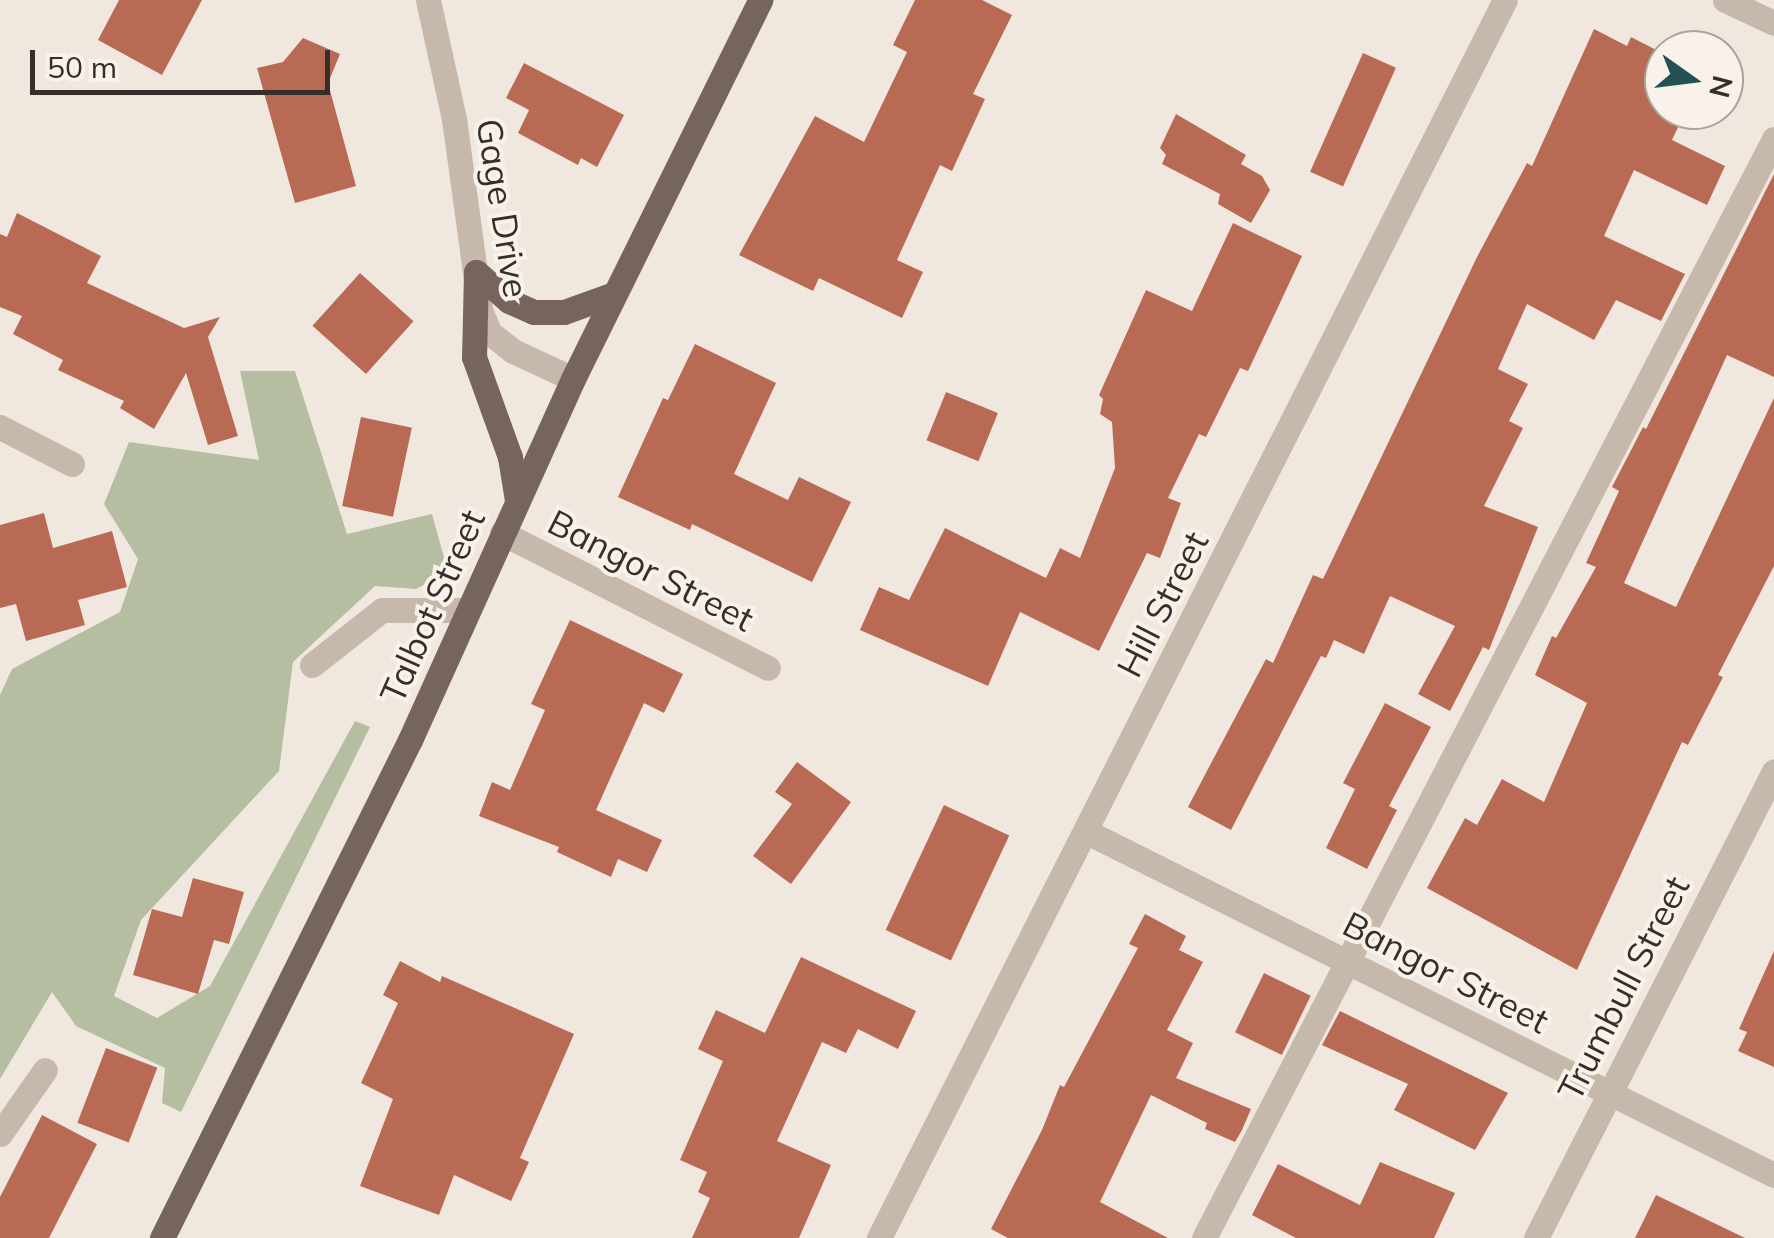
<!DOCTYPE html>
<html>
<head>
<meta charset="utf-8">
<style>
  body { margin:0 }
  #map { position:relative; width:1774px; height:1238px; overflow:hidden; background:#f0e8df; font-family:Mulish,sans-serif }
  div>[style] { position:absolute }
  .green>* { inset:0; background:#b5bea1 }
  .building>* { inset:0; background:#b86a55; transform-origin:0 0 }
  .minor>* { height:25px; margin:-12.5px; padding:0 12.5px; transform-origin:12.5px; border-radius:12.5px; background:#c7b8ac }
  .major>* { height:25px; margin:-12.5px; padding:0 12.5px; transform-origin:12.5px; border-radius:12.5px; background:#76655d }
  span { translate:-50% -50%; white-space:nowrap; text-align:center; line-height:1.15; -webkit-text-stroke:8px #f8f2eb; paint-order:stroke }
  .street-label { font-size:35px; color:#362e2a }
  .north { position:absolute; left:1644px; top:30px; width:100px; height:100px; box-sizing:border-box; background:#f8f2eb; border:2px solid #aaa49e; border-radius:50%; rotate:104deg; font-size:28px; font-weight:700; line-height:40px; text-align:center; color:#362e2a }
  .north::after { content:''; display:block; margin:auto; width:35px; height:45px; background:#245153; clip-path:polygon(50% 0,100% 100%,50% 72%,0 100%) }
  .scale { position:absolute; left:30px; top:50px; width:300px; height:45px; box-sizing:border-box; border:5px solid #362e2a; border-top:0; padding-left:12px; font-size:30px; line-height:35px; white-space:nowrap; color:#362e2a; -webkit-text-stroke:8px #f8f2eb; paint-order:stroke }
</style>
</head>
<body>
<div id="map">
  <div class="green">
    <i style="clip-path:polygon(240px 371px,295px 371px,347px 534px,432px 514px,448px 572px,416px 589px,375px 586px,293px 662px,279px 771px,141px 920px,114px 996px,157px 1018px,210px 986px,355px 721px,370px 727px,181px 1112px,162px 1103px,165px 1068px,76px 1026px,52px 992px,0 1079px,0 695px,12px 669px,120px 612px,138px 559px,104px 504px,129px 442px,259px 460px)"></i>
  </div>
  <div class="building">
    <i style="clip-path:polygon(119px 0,202px 0,162px 75px,98px 40px)"></i>
    <i style="clip-path:polygon(915px 0,982px 0,1012px 15px,973px 94px,985px 99px,952px 171px,940px 165px,897px 260px,923px 272px,902px 318px,819px 278px,813px 291px,739px 255px,815px 116px,864px 142px,907px 52px,893px 45px)"></i>
    <i style="clip-path:polygon(1594px 29px,1627px 46px,1631px 37px,1664px 54px,1664px 110px,1686px 110px,1672px 140px,1725px 166px,1707px 205px,1634px 170px,1604px 236px,1685px 274px,1661px 321px,1616px 300px,1594px 340px,1527px 304px,1498px 369px,1528px 384px,1509px 421px,1523px 428px,1484px 506px,1538px 527px,1489px 650px,1483px 647px,1450px 711px,1418px 694px,1455px 626px,1390px 596px,1364px 654px,1334px 640px,1326px 658px,1321px 656px,1231px 830px,1188px 807px,1266px 659px,1273px 663px,1313px 575px,1323px 579px,1477px 257px,1527px 163px,1532px 166px)"></i>
    <i style="clip-path:polygon(303px 38px,340px 54px,328px 83px,356px 186px,295px 203px,257px 68px,283px 62px)"></i>
    <i style="left:1363px;top:53px;width:36px;height:130px;rotate:24deg"></i>
    <i style="clip-path:polygon(524px 63px,624px 115px,597px 167px,581px 158px,578px 165px,518px 133px,529px 110px,506px 98px)"></i>
    <i style="clip-path:polygon(1176px 114px,1246px 155px,1241px 164px,1262px 176px,1270px 190px,1251px 223px,1218px 204px,1220px 194px,1162px 164px,1166px 155px,1160px 148px)"></i>
    <i style="clip-path:polygon(1774px 174px,1774px 377px,1727px 355px,1624px 583px,1676px 607px,1774px 398px,1774px 566px,1718px 675px,1723px 677px,1688px 745px,1682px 742px,1577px 970px,1427px 888px,1465px 818px,1477px 825px,1502px 779px,1544px 802px,1587px 703px,1535px 675px,1552px 636px,1556px 638px,1596px 567px,1586px 563px,1619px 491px,1612px 487px,1643px 427px,1646px 429px)"></i>
    <i style="clip-path:polygon(17px 213px,101px 256px,87px 283px,184px 328px,220px 317px,208px 337px,238px 436px,208px 445px,186px 373px,154px 429px,120px 408px,124px 401px,58px 370px,63px 360px,13px 334px,22px 316px,0 307px,0 234px,7px 237px)"></i>
    <i style="clip-path:polygon(1233px 223px,1302px 256px,1248px 371px,1240px 368px,1206px 437px,1199px 434px,1168px 498px,1181px 503px,1160px 558px,1147px 553px,1099px 651px,1020px 612px,988px 686px,860px 630px,879px 587px,909px 600px,945px 528px,1046px 578px,1060px 548px,1080px 558px,1115px 468px,1112px 422px,1100px 414px,1103px 399px,1099px 395px,1146px 290px,1192px 311px)"></i>
    <i style="left:360px;top:273px;width:72px;height:71px;rotate:42deg"></i>
    <i style="clip-path:polygon(695px 344px,776px 383px,734px 474px,788px 500px,799px 477px,851px 502px,812px 582px,692px 524px,690px 530px,618px 497px,663px 398px,668px 400px)"></i>
    <i style="left:946px;top:392px;width:56px;height:52px;rotate:22deg"></i>
    <i style="left:361px;top:417px;width:52px;height:91px;rotate:12deg"></i>
    <i style="clip-path:polygon(44px 513px,53px 548px,112px 531px,127px 587px,78px 600px,85px 625px,26px 641px,16px 604px,0 608px,0 525px)"></i>
    <i style="clip-path:polygon(570px 620px,683px 674px,664px 713px,644px 703px,596px 810px,662px 840px,647px 872px,618px 859px,611px 877px,557px 852px,559px 847px,479px 816px,492px 782px,510px 790px,545px 710px,531px 704px)"></i>
    <i style="clip-path:polygon(1385px 703px,1431px 727px,1389px 806px,1397px 810px,1367px 869px,1326px 848px,1355px 789px,1343px 783px)"></i>
    <i style="clip-path:polygon(797px 762px,851px 802px,791px 884px,753px 856px,792px 804px,775px 792px)"></i>
    <i style="left:944px;top:805px;width:72px;height:138px;rotate:25deg"></i>
    <i style="clip-path:polygon(193px 878px,244px 892px,229px 944px,214px 940px,198px 994px,133px 975px,152px 909px,182px 917px)"></i>
    <i style="clip-path:polygon(1145px 914px,1186px 936px,1179px 950px,1203px 962px,1167px 1030px,1193px 1043px,1176px 1078px,1251px 1109px,1242px 1130px,1235px 1142px,1205px 1129px,1207px 1123px,1151px 1095px,1100px 1202px,1168px 1238px,1008px 1238px,991px 1229px,1042px 1130px,1060px 1085px,1064px 1087px,1138px 948px,1129px 944px)"></i>
    <i style="clip-path:polygon(1774px 951px,1774px 1067px,1738px 1051px,1747px 1032px,1739px 1029px)"></i>
    <i style="clip-path:polygon(801px 957px,916px 1011px,898px 1049px,858px 1029px,846px 1053px,822px 1042px,777px 1141px,831px 1165px,799px 1238px,692px 1238px,710px 1198px,698px 1192px,707px 1172px,680px 1160px,723px 1061px,698px 1049px,716px 1010px,765px 1033px)"></i>
    <i style="clip-path:polygon(400px 961px,440px 982px,442px 976px,574px 1034px,520px 1158px,529px 1162px,511px 1201px,454px 1175px,439px 1215px,360px 1186px,393px 1099px,361px 1083px,398px 1003px,383px 995px)"></i>
    <i style="left:1264px;top:973px;width:52px;height:66px;rotate:26deg"></i>
    <i style="clip-path:polygon(1340px 1011px,1508px 1093px,1475px 1150px,1394px 1110px,1408px 1084px,1322px 1045px)"></i>
    <i style="left:106px;top:1048px;width:55px;height:80px;rotate:21deg"></i>
    <i style="clip-path:polygon(42px 1115px,97px 1144px,49px 1238px,0 1238px,0 1197px)"></i>
    <i style="clip-path:polygon(1380px 1162px,1455px 1193px,1434px 1238px,1296px 1238px,1252px 1215px,1278px 1164px,1360px 1205px)"></i>
    <i style="clip-path:polygon(1656px 1195px,1745px 1238px,1635px 1238px)"></i>
  </div>
  <div class="minor">
    <i style="left:428px;top:0;width:122px;rotate:77.7deg"></i>
    <i style="left:454px;top:119px;width:193px;rotate:82.2deg"></i>
    <i style="left:480px;top:310px;width:25px;rotate:67deg"></i>
    <i style="left:490px;top:333px;width:29px;rotate:38deg"></i>
    <i style="left:513px;top:351px;width:66px;rotate:25deg"></i>
    <i style="left:1725px;top:0;width:54px;rotate:25.1deg"></i>
    <i style="left:0;top:427px;width:81px;rotate:27.2deg"></i>
    <i style="left:502px;top:533px;width:298px;rotate:26.9deg"></i>
    <i style="left:312px;top:665px;width:89px;rotate:-38.2deg"></i>
    <i style="left:382px;top:610px;width:86px"></i>
    <i style="left:1087px;top:832px;width:768px;rotate:26.53deg"></i>
    <i style="left:0;top:1134px;width:78px;rotate:-54.9deg"></i>
    <i style="left:879px;top:1238px;width:1387px;rotate:-63.18deg"></i>
    <i style="left:1204px;top:1238px;width:1238px;rotate:-62.59deg"></i>
    <i style="left:1536px;top:1238px;width:524px;rotate:-62.99deg"></i>
  </div>
  <div class="major">
    <i style="left:476px;top:272px;width:85px;rotate:91.3deg"></i>
    <i style="left:474px;top:357px;width:106px;rotate:70.2deg"></i>
    <i style="left:510px;top:457px;width:44px;rotate:80.8deg"></i>
    <i style="left:476px;top:272px;width:44px;rotate:41.3deg"></i>
    <i style="left:509px;top:301px;width:27px;rotate:24deg"></i>
    <i style="left:534px;top:312px;width:30px"></i>
    <i style="left:564px;top:312px;width:53px;rotate:-19.8deg"></i>
    <i style="left:162px;top:1238px;width:556px;rotate:-63.53deg"></i>
    <i style="left:410px;top:740px;width:396px;rotate:-65.7deg"></i>
    <i style="left:573px;top:379px;width:423px;rotate:-63.7deg"></i>
  </div>
  <div class="street-label">
    <span style="left:503px;top:208px;rotate:81deg">Gage Drive</span>
    <span style="left:651px;top:570px;rotate:27deg">Bangor Street</span>
    <span style="left:1162px;top:604px;rotate:-63deg">Hill Street</span>
    <span style="left:432px;top:606px;rotate:-66deg">Talbot Street</span>
    <span style="left:1446px;top:972px;rotate:27deg">Bangor Street</span>
    <span style="left:1623px;top:988px;rotate:-63deg">Trumbull Street</span>
  </div>
  <div class="north">N</div>
  <div class="scale">50 m</div>
</div>
</body>
</html>
